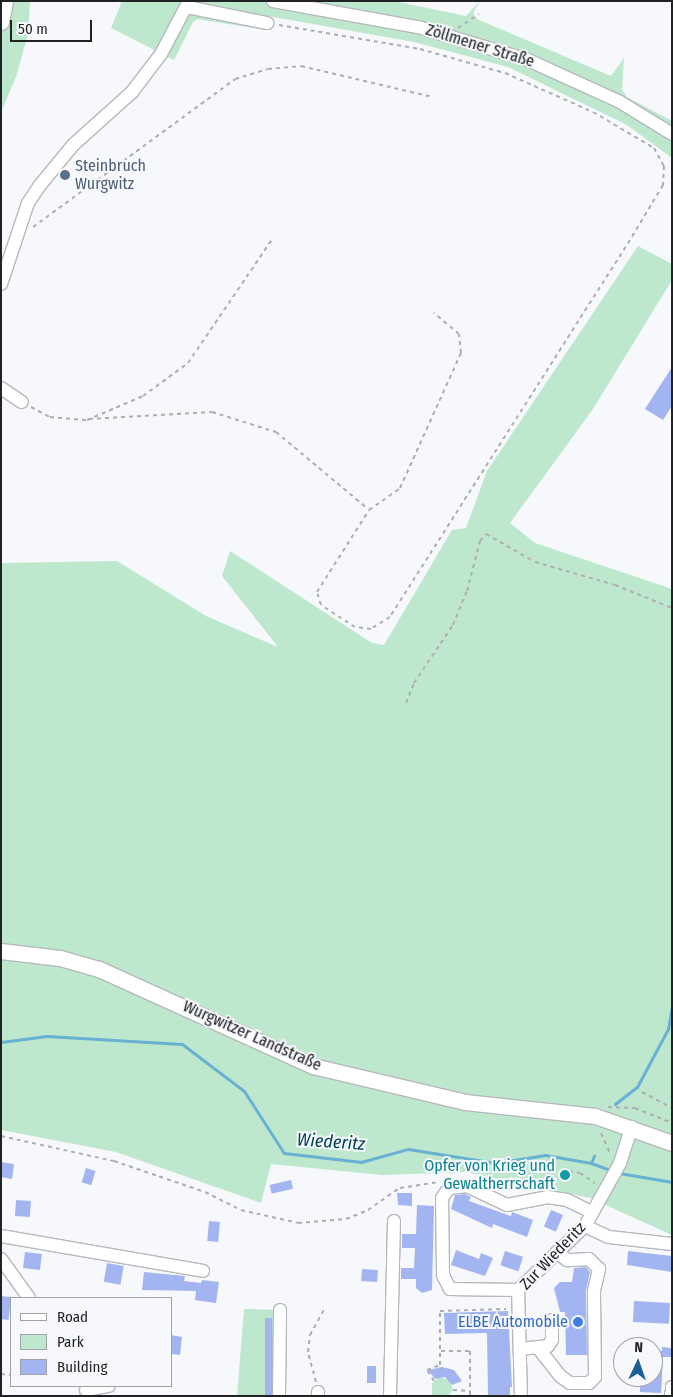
<!DOCTYPE html>
<html>
<head>
<meta charset="utf-8">
<style>
  body { margin:0 }
  #map { position:relative; width:673px; height:1397px; overflow:hidden; background:#f6f8fc; font-family:"Fira Sans Condensed",sans-serif }
  div>[style] { position:absolute }
  .green>* { inset:0; background:#bde8ce }
  .stream>* { height:3px; margin:-1.5px; padding:0 1.5px; transform-origin:1.5px; border-radius:1.5px; background:#68b1d3 }
  .building>* { inset:0; background:#a3b5f0; transform-origin:0 0 }
  .path>* { height:2px; margin-top:-1px; transform-origin:0; background:repeating-linear-gradient(90deg,#adaeb1 0 4px,transparent 0 8px) }
  .roads { filter:drop-shadow(1px 0 #b6b8bc) drop-shadow(-1px 0 #b6b8bc) drop-shadow(0 1px #b6b8bc) drop-shadow(0 -1px #b6b8bc) }
  .minor>* { height:12px; margin:-6px; padding:0 6px; transform-origin:6px; border-radius:6px; background:#fff }
  .major>* { height:15px; margin:-7.5px; padding:0 7.5px; transform-origin:7.5px; border-radius:7.5px; background:#fff }
  .dots>* { width:14px; height:14px; translate:-50% -50%; box-sizing:border-box; border:2px solid #f6f8fc; border-radius:50% }
  span { translate:-50% -50%; white-space:nowrap; text-align:center; line-height:1.15; -webkit-text-stroke:4px #f6f8fc; paint-order:stroke }
  .street-label { font-size:16px; color:#212223 }
  .service-label { font-size:16px; color:#4e5e75 }
  .left { translate:0 -50%; text-align:left }
  .culture-label { font-size:16px; color:#0d838f }
  .right { translate:-100% -50%; text-align:right }
  .shop-label { font-size:16px; color:#366cbe }
  .water-label { font-size:18px; color:#004259; font-style:italic }
  .frame { position:absolute; inset:0; border:2px solid #212223; pointer-events:none }
  .legend { position:absolute; left:10px; top:1297px; width:162px; height:90px; box-sizing:border-box; background:#f6f8fc; border:1px solid #a1a2a5; margin:0; padding:6px 9px; list-style:none; font-size:15px; color:#212223 }
  .legend li { display:flex; align-items:center; gap:10px; height:25px }
  .legend b { width:25px; border:1px solid #a1a2a5 }
  .north { position:absolute; left:613px; top:1337px; width:50px; height:50px; box-sizing:border-box; background:#f6f8fc; border:1px solid #a1a2a5; border-radius:50%; rotate:3deg; font-size:14px; font-weight:700; line-height:20px; text-align:center; color:#212223 }
  .north::after { content:''; display:block; margin:auto; width:18px; height:22px; background:#1c5f94; clip-path:polygon(50% 0,100% 100%,50% 72%,0 100%) }
  .scale { position:absolute; left:10px; top:20px; width:82px; height:22px; box-sizing:border-box; border:2px solid #212223; border-top:0; padding-left:6px; font-size:15px; line-height:18px; white-space:nowrap; color:#212223; -webkit-text-stroke:4px #f6f8fc; paint-order:stroke }
</style>
</head>
<body>
<div id="map">
  <div class="green">
    <i style="clip-path:polygon(1px 1px,30px 1px,28px 34px,16px 77px,1px 112px)"></i>
    <i style="clip-path:polygon(122px 1px,394px 1px,466px 16px,480px 1px,473px 13px,477px 19px,611px 76px,624px 58px,622px 90px,627px 97px,672px 121px,672px 158px,627px 125px,508px 67px,414px 42px,268px 16px,266px 30px,197px 19px,193px 22px,174px 60px,111px 28px)"></i>
    <i style="clip-path:polygon(638px 246px,672px 264px,672px 280px,593px 409px,510px 523px,535px 543px,672px 589px,672px 1235px,590px 1198px,465px 1172px,382px 1175px,271px 1164px,261px 1203px,116px 1152px,1px 1130px,1px 563px,117px 561px,206px 616px,278px 647px,222px 576px,230px 551px,372px 643px,384px 645px,452px 530px,466px 528px,487px 471px)"></i>
    <i style="clip-path:polygon(244px 1309px,281px 1310px,280px 1396px,237px 1396px)"></i>
    <i style="clip-path:polygon(440px 1377px,449px 1380px,453px 1390px,448px 1396px,432px 1396px,432px 1383px)"></i>
  </div>
  <div class="stream">
    <i style="left:672px;top:879px;width:54px;rotate:90deg"></i>
    <i style="left:1px;top:1042px;width:46px;rotate:-7.4deg"></i>
    <i style="left:47px;top:1036px;width:135px;rotate:3.4deg"></i>
    <i style="left:182px;top:1044px;width:78px;rotate:37.2deg"></i>
    <i style="left:244px;top:1091px;width:74px;rotate:57.2deg"></i>
    <i style="left:284px;top:1153px;width:78px;rotate:6.7deg"></i>
    <i style="left:361px;top:1162px;width:49px;rotate:-15.5deg"></i>
    <i style="left:408px;top:1149px;width:89px;rotate:9deg"></i>
    <i style="left:496px;top:1163px;width:50px;rotate:-9.3deg"></i>
    <i style="left:545px;top:1155px;width:47px;rotate:9.9deg"></i>
    <i style="left:591px;top:1163px;width:23px;rotate:20deg"></i>
    <i style="left:615px;top:1104px;width:28px;rotate:-38deg"></i>
    <i style="left:637px;top:1087px;width:66px;rotate:-61.9deg"></i>
    <i style="left:668px;top:1029px;width:22px;rotate:-80deg"></i>
    <i style="left:591px;top:1163px;width:8px;rotate:-67deg"></i>
    <i style="left:619px;top:1173px;width:54px;rotate:9.6deg"></i>
  </div>
  <div class="building">
    <i style="clip-path:polygon(672px 367px,672px 406px,663px 420px,645px 409px)"></i>
    <i style="clip-path:polygon(1px 1162px,14px 1164px,12px 1179px,1px 1177px)"></i>
    <i style="left:86px;top:1168px;width:10px;height:15px;rotate:17deg"></i>
    <i style="left:291px;top:1180px;width:9px;height:22px;rotate:77deg"></i>
    <i style="clip-path:polygon(397px 1193px,412px 1193px,412px 1206px,398px 1205px)"></i>
    <i style="clip-path:polygon(465px 1194px,471px 1197px,469px 1201px,511px 1216px,512px 1212px,533px 1220px,527px 1237px,493px 1224px,492px 1228px,451px 1209px,455px 1195px)"></i>
    <i style="left:16px;top:1200px;width:15px;height:16px;rotate:4deg"></i>
    <i style="clip-path:polygon(417px 1205px,434px 1206px,432px 1290px,422px 1293px,416px 1288px,416px 1279px,401px 1279px,401px 1268px,414px 1268px,415px 1248px,402px 1248px,402px 1234px,416px 1234px)"></i>
    <i style="left:551px;top:1210px;width:13px;height:18px;rotate:23deg"></i>
    <i style="left:209px;top:1221px;width:11px;height:20px;rotate:5deg"></i>
    <i style="clip-path:polygon(456px 1250px,479px 1259px,481px 1253px,493px 1258px,485px 1276px,451px 1265px)"></i>
    <i style="left:505px;top:1251px;width:19px;height:15px;rotate:18deg"></i>
    <i style="clip-path:polygon(628px 1251px,672px 1256px,672px 1272px,627px 1265px)"></i>
    <i style="left:25px;top:1252px;width:17px;height:16px;rotate:7deg"></i>
    <i style="left:107px;top:1263px;width:17px;height:19px;rotate:10deg"></i>
    <i style="clip-path:polygon(586px 1267px,590px 1272px,586px 1291px,587px 1355px,566px 1355px,565px 1312px,560px 1312px,554px 1288px,560px 1282px,572px 1282px,574px 1268px)"></i>
    <i style="left:362px;top:1269px;width:16px;height:12px;rotate:4deg"></i>
    <i style="clip-path:polygon(144px 1272px,185px 1276px,184px 1281px,201px 1283px,202px 1280px,219px 1282px,216px 1303px,195px 1300px,196px 1291px,142px 1290px)"></i>
    <i style="left:1px;top:1296px;width:10px;height:23px;rotate:6deg"></i>
    <i style="left:634px;top:1301px;width:36px;height:21px;rotate:3deg"></i>
    <i style="clip-path:polygon(508px 1311px,512px 1387px,510px 1387px,510px 1396px,488px 1396px,487px 1333px,445px 1334px,444px 1313px)"></i>
    <i style="left:265px;top:1318px;width:7px;height:78px"></i>
    <i style="clip-path:polygon(171px 1335px,182px 1337px,180px 1355px,171px 1354px)"></i>
    <i style="clip-path:polygon(662px 1347px,672px 1348px,672px 1357px,663px 1357px,661px 1393px,640px 1392px,640px 1377px,653px 1377px,653px 1350px,662px 1351px)"></i>
    <i style="left:367px;top:1366px;width:9px;height:17px"></i>
    <i style="clip-path:polygon(442px 1367px,454px 1370px,462px 1381px,452px 1385px,445px 1377px,435px 1379px,428px 1370px)"></i>
  </div>
  <div class="path">
    <i style="left:279px;top:25px;width:143px;rotate:9.7deg"></i>
    <i style="left:420px;top:49px;width:88px;rotate:15.8deg"></i>
    <i style="left:505px;top:73px;width:96px;rotate:23.9deg"></i>
    <i style="left:593px;top:112px;width:71px;rotate:30.5deg"></i>
    <i style="left:654px;top:148px;width:21px;rotate:61deg"></i>
    <i style="left:664px;top:166px;width:19px;rotate:93deg"></i>
    <i style="left:663px;top:185px;width:64px;rotate:121deg"></i>
    <i style="left:630px;top:240px;width:447px;rotate:122.5deg"></i>
    <i style="left:390px;top:617px;width:22px;rotate:148deg"></i>
    <i style="left:371px;top:629px;width:16px;rotate:-173deg"></i>
    <i style="left:355px;top:627px;width:40px;rotate:-147.1deg"></i>
    <i style="left:321px;top:605px;width:14px;rotate:-107deg"></i>
    <i style="left:317px;top:592px;width:97px;rotate:-57.6deg"></i>
    <i style="left:369px;top:510px;width:38px;rotate:-35deg"></i>
    <i style="left:400px;top:488px;width:148px;rotate:-65.7deg"></i>
    <i style="left:461px;top:353px;width:19px;rotate:-96deg"></i>
    <i style="left:459px;top:334px;width:33px;rotate:-140deg"></i>
    <i style="left:458px;top:28px;width:25px;rotate:-34deg"></i>
    <i style="left:33px;top:227px;width:250px;rotate:-36.2deg"></i>
    <i style="left:235px;top:79px;width:34px;rotate:-17deg"></i>
    <i style="left:268px;top:69px;width:33px;rotate:-5deg"></i>
    <i style="left:301px;top:66px;width:135px;rotate:13.3deg"></i>
    <i style="left:31px;top:407px;width:21px;rotate:28deg"></i>
    <i style="left:50px;top:417px;width:37px;rotate:5deg"></i>
    <i style="left:87px;top:420px;width:61px;rotate:-23.2deg"></i>
    <i style="left:143px;top:396px;width:56px;rotate:-36.3deg"></i>
    <i style="left:188px;top:363px;width:151px;rotate:-55.8deg"></i>
    <i style="left:89px;top:419px;width:123px;rotate:-3.3deg"></i>
    <i style="left:212px;top:412px;width:67px;rotate:17.4deg"></i>
    <i style="left:276px;top:432px;width:120px;rotate:39.9deg"></i>
    <i style="left:406px;top:703px;width:22px;rotate:-68deg"></i>
    <i style="left:414px;top:683px;width:70px;rotate:-56.1deg"></i>
    <i style="left:453px;top:625px;width:37px;rotate:-68deg"></i>
    <i style="left:467px;top:591px;width:52px;rotate:-75.4deg"></i>
    <i style="left:480px;top:541px;width:9px;rotate:-49deg"></i>
    <i style="left:486px;top:534px;width:56px;rotate:29.7deg"></i>
    <i style="left:535px;top:562px;width:83px;rotate:16deg"></i>
    <i style="left:615px;top:585px;width:61px;rotate:22deg"></i>
    <i style="left:642px;top:1092px;width:34px;rotate:28deg"></i>
    <i style="left:608px;top:1107px;width:27px;rotate:2deg"></i>
    <i style="left:635px;top:1108px;width:40px;rotate:22deg"></i>
    <i style="left:601px;top:1133px;width:22px;rotate:66deg"></i>
    <i style="left:1px;top:1136px;width:116px;rotate:12.5deg"></i>
    <i style="left:114px;top:1161px;width:96px;rotate:18.8deg"></i>
    <i style="left:205px;top:1192px;width:40px;rotate:26.6deg"></i>
    <i style="left:241px;top:1210px;width:58px;rotate:12.8deg"></i>
    <i style="left:298px;top:1223px;width:48px;rotate:-4.8deg"></i>
    <i style="left:346px;top:1219px;width:24px;rotate:-22deg"></i>
    <i style="left:368px;top:1210px;width:39px;rotate:-35deg"></i>
    <i style="left:400px;top:1188px;width:39px;rotate:-9deg"></i>
    <i style="left:561px;top:1170px;width:19px;rotate:9deg"></i>
    <i style="left:580px;top:1173px;width:18px;rotate:34deg"></i>
    <i style="left:441px;top:1351px;width:29px"></i>
    <i style="left:470px;top:1351px;width:45px;rotate:90deg"></i>
    <i style="left:1px;top:1374px;width:10px;rotate:6deg"></i>
    <i style="left:434px;top:1381px;width:13px;rotate:-122deg"></i>
    <i style="left:427px;top:1370px;width:14px;rotate:-21deg"></i>
    <i style="left:440px;top:1365px;width:54px;rotate:-90deg"></i>
    <i style="left:440px;top:1311px;width:66px;rotate:-1.7deg"></i>
    <i style="left:316px;top:1382px;width:31px;rotate:-105deg"></i>
    <i style="left:308px;top:1352px;width:17px;rotate:-83deg"></i>
    <i style="left:310px;top:1335px;width:29px;rotate:-61deg"></i>
    <i style="left:453px;top:1390px;width:17px;rotate:3deg"></i>
  </div>
  <div class="roads">
    <div class="minor">
      <i style="left:273px;top:1px;width:147px;rotate:10.2deg"></i>
      <i style="left:418px;top:27px;width:115px;rotate:16.7deg"></i>
      <i style="left:528px;top:60px;width:101px;rotate:24.5deg"></i>
      <i style="left:620px;top:102px;width:61px;rotate:31.6deg"></i>
      <i style="left:187px;top:7px;width:82px;rotate:11.3deg"></i>
      <i style="left:1px;top:284px;width:85px;rotate:-71.6deg"></i>
      <i style="left:28px;top:203px;width:23px;rotate:-56deg"></i>
      <i style="left:41px;top:184px;width:50px;rotate:-50.6deg"></i>
      <i style="left:73px;top:145px;width:79px;rotate:-41.9deg"></i>
      <i style="left:132px;top:92px;width:48px;rotate:-52.7deg"></i>
      <i style="left:161px;top:54px;width:60px;rotate:-62.2deg"></i>
      <i style="left:1px;top:388px;width:25px;rotate:34deg"></i>
      <i style="left:585px;top:1226px;width:26px;rotate:25deg"></i>
      <i style="left:609px;top:1237px;width:63px;rotate:6.3deg"></i>
      <i style="left:1px;top:1236px;width:205px;rotate:9.8deg"></i>
      <i style="left:1px;top:1259px;width:48px;rotate:54.3deg"></i>
      <i style="left:518px;top:1290px;width:68px;rotate:-179.2deg"></i>
      <i style="left:450px;top:1289px;width:16px;rotate:-117deg"></i>
      <i style="left:443px;top:1275px;width:77px;rotate:-90.7deg"></i>
      <i style="left:442px;top:1198px;width:12px;rotate:-55deg"></i>
      <i style="left:449px;top:1188px;width:18px;rotate:-6deg"></i>
      <i style="left:467px;top:1186px;width:44px;rotate:25.4deg"></i>
      <i style="left:507px;top:1205px;width:42px;rotate:-11deg"></i>
      <i style="left:548px;top:1197px;width:19px;rotate:9deg"></i>
      <i style="left:567px;top:1200px;width:28px;rotate:26deg"></i>
      <i style="left:520px;top:1349px;width:28px;rotate:-6deg"></i>
      <i style="left:548px;top:1346px;width:7px;rotate:-56deg"></i>
      <i style="left:552px;top:1340px;width:20px;rotate:-90deg"></i>
      <i style="left:539px;top:1349px;width:34px;rotate:52deg"></i>
      <i style="left:560px;top:1376px;width:12px;rotate:35deg"></i>
      <i style="left:570px;top:1383px;width:19px"></i>
      <i style="left:589px;top:1383px;width:8px;rotate:-45deg"></i>
      <i style="left:595px;top:1377px;width:86px;rotate:-90.7deg"></i>
      <i style="left:594px;top:1291px;width:23px;rotate:-77deg"></i>
      <i style="left:599px;top:1269px;width:14px;rotate:-135deg"></i>
      <i style="left:589px;top:1259px;width:22px;rotate:177deg"></i>
      <i style="left:567px;top:1260px;width:13px;rotate:-141deg"></i>
      <i style="left:86px;top:1390px;width:23px;rotate:-10deg"></i>
      <i style="left:279px;top:1396px;width:86px;rotate:-89.3deg"></i>
      <i style="left:318px;top:1396px;width:4px;rotate:-90deg"></i>
      <i style="left:390px;top:1396px;width:175px;rotate:-88.7deg"></i>
      <i style="left:521px;top:1396px;width:106px;rotate:-91.6deg"></i>
      <i style="left:518px;top:1290px;width:93px;rotate:-43.7deg"></i>
      <i style="left:585px;top:1226px;width:72px;rotate:-60.9deg"></i>
      <i style="left:620px;top:1163px;width:38px;rotate:-72deg"></i>
      <i style="left:671px;top:1396px;width:9px;rotate:-84deg"></i>
    </div>
    <div class="major">
      <i style="left:1px;top:22px;width:21px;rotate:-79deg"></i>
      <i style="left:1px;top:951px;width:59px;rotate:6.8deg"></i>
      <i style="left:60px;top:958px;width:41px;rotate:15.8deg"></i>
      <i style="left:99px;top:969px;width:235px;rotate:24.4deg"></i>
      <i style="left:313px;top:1066px;width:156px;rotate:13.3deg"></i>
      <i style="left:465px;top:1102px;width:131px;rotate:6.1deg"></i>
      <i style="left:595px;top:1116px;width:82px;rotate:19.3deg"></i>
    </div>
  </div>
  <div class="dots">
    <i style="left:65px;top:175px;background:#5c6f8a"></i>
    <i style="left:565px;top:1175px;background:#0f9aa8"></i>
    <i style="left:578px;top:1322px;background:#3f7fe0"></i>
  </div>
  <div class="street-label">
    <span style="left:480px;top:46px;rotate:17deg">Zöllmener Straße</span>
    <span style="left:252px;top:1036px;rotate:24deg">Wurgwitzer Landstraße</span>
    <span style="left:553px;top:1256px;rotate:-46deg">Zur Wiederitz</span>
  </div>
  <div class="service-label">
    <span class="left" style="left:75px;top:175px">Steinbruch<br>Wurgwitz</span>
  </div>
  <div class="culture-label">
    <span class="right" style="left:555px;top:1175px">Opfer von Krieg und<br>Gewaltherrschaft</span>
  </div>
  <div class="shop-label">
    <span class="right" style="left:568px;top:1322px">ELBE Automobile</span>
  </div>
  <div class="water-label">
    <span style="left:331px;top:1142px;rotate:4deg">Wiederitz</span>
  </div>
  <div class="frame"></div>
  <ul class="legend">
  <li><b style="height:6px;background:#fff"></b>Road</li>
  <li><b style="height:14px;background:#bde8ce"></b>Park</li>
  <li><b style="height:14px;background:#a3b5f0"></b>Building</li>
  </ul>
  <div class="north">N</div>
  <div class="scale">50 m</div>
</div>
</body>
</html>
